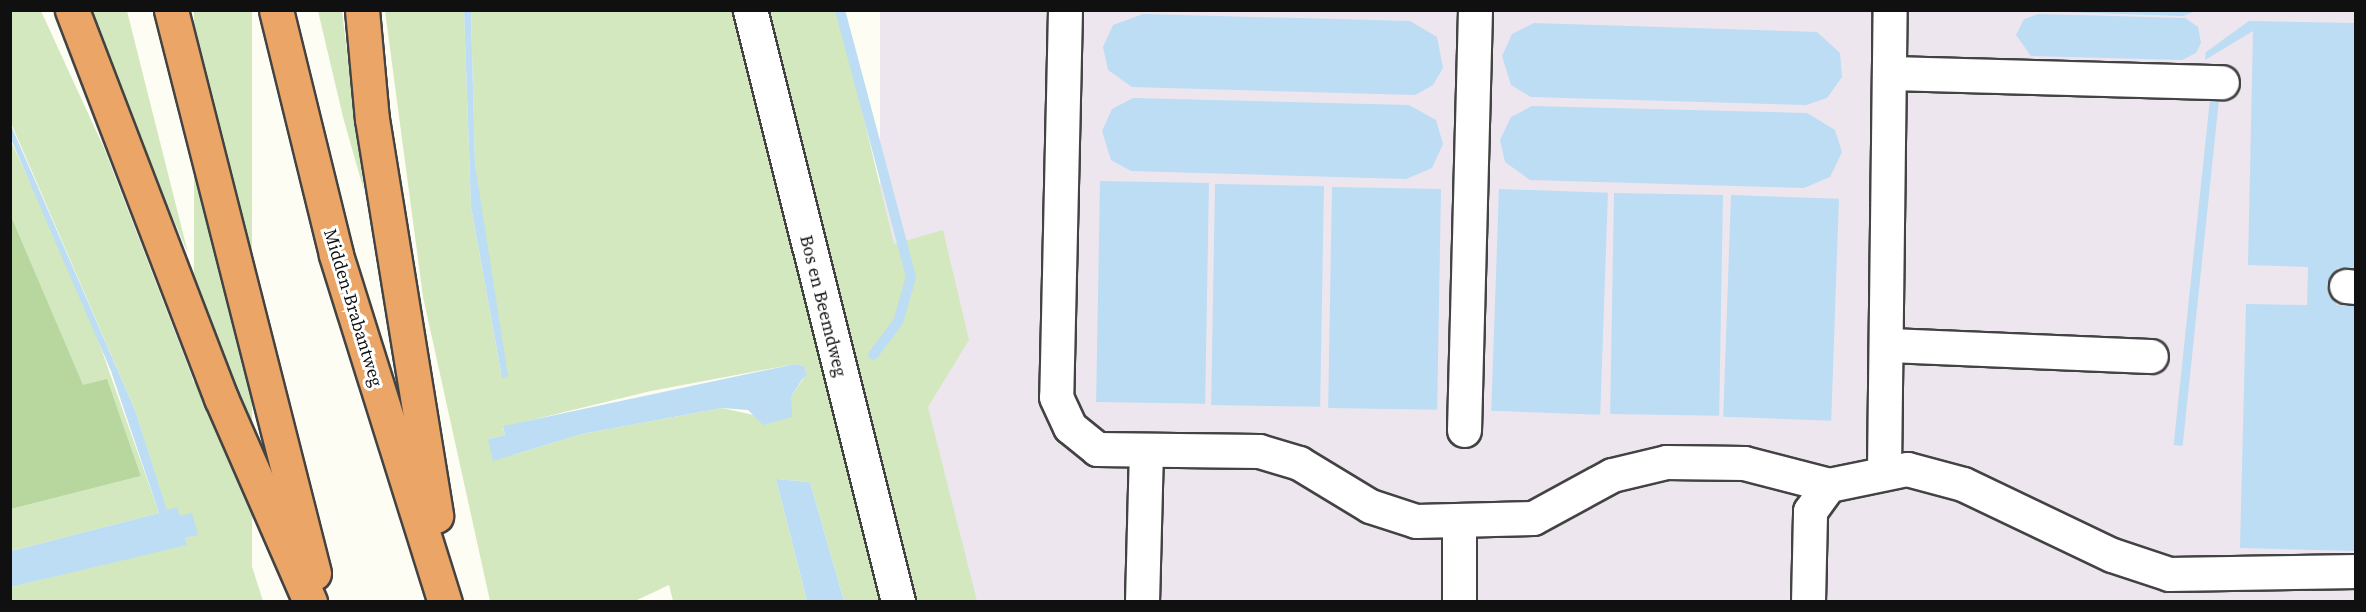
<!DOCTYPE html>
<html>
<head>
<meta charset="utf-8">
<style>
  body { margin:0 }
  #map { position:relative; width:2366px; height:612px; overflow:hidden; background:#fefdf4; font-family:"Source Serif 4",serif }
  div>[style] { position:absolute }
  .industrial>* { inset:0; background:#ede6ee; transform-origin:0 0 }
  .green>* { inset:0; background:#d3e8bf; transform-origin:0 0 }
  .forest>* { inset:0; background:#b7d79f }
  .water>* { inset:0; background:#bcddf3; transform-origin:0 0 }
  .stream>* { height:10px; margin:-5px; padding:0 5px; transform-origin:5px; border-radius:5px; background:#bcddf3 }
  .roads { filter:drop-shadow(2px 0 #434343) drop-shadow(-2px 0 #434343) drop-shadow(0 2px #434343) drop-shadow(0 -2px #434343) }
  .minor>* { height:33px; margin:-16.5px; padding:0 16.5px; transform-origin:16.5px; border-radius:16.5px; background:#fff }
  .highway>* { height:33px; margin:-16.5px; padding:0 16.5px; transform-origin:16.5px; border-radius:16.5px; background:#eba566 }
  span { translate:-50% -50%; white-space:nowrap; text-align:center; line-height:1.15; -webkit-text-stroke:6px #fff; paint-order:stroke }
  .street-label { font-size:18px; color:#101010 }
  .frame { position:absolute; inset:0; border:12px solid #101010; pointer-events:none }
</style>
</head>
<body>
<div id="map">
  <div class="industrial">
    <i style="left:880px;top:11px;width:1475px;height:608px"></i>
  </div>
  <div class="green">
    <i style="clip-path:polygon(10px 11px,41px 11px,104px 148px,191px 374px,263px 601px,11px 601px,11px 587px,186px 544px,185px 538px,197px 535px,167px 511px,135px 410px,11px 123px)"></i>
    <i style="clip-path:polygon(81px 11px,127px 11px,188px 253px,125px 109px)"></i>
    <i style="left:194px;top:11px;width:58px;height:609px"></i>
    <i style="clip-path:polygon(318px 11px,342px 11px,364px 191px,343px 117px)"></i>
    <i style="clip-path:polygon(evenodd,385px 11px,464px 11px,471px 207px,502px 378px,475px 164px,471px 11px,745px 11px,887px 601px,844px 601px,810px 482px,776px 479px,807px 601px,673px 601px,669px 585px,635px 601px,490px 601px,423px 297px,385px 11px,795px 364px,804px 366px,806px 376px,798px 379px,803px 379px,791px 397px,758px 416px,722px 408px,582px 434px,513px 455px,488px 439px,505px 435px,503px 427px,651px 391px,795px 364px)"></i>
    <i style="clip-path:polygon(766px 11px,838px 11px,894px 244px,943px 230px,969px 340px,928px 407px,977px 601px,910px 601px)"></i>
    <i style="clip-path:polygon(10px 139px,83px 297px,159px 513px,11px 551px,11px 509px,141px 476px,107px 380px,83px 386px,11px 216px)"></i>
  </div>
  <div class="forest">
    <i style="clip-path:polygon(11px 216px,83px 385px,107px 379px,141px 476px,11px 509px)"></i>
  </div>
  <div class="water">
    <i style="clip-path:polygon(464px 11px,471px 11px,475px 164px,508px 376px,502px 378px,471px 207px)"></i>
    <i style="clip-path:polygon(2030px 11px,2196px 10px,2196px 11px,2183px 16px)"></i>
    <i style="clip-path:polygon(1143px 14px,1410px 21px,1437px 37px,1443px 68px,1433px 85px,1415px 95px,1132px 87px,1108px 70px,1103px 47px,1113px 25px)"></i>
    <i style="clip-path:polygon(2038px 14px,2185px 18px,2198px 27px,2201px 43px,2196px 53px,2182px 60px,2031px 56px,2016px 35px,2024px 19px)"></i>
    <i style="clip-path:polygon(2249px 21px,2355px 23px,2355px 268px,2337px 268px,2336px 305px,2355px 306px,2355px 551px,2240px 548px,2246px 304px,2307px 305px,2308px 267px,2248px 265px,2253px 31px,2205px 60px,2206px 52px)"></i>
    <i style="clip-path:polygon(1534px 23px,1817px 32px,1840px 53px,1842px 77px,1827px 98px,1806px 105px,1531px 97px,1511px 85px,1502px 56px,1512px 34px)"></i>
    <i style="clip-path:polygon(1133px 98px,1409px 105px,1436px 120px,1443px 144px,1432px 168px,1406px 179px,1131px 171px,1111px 160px,1102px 131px,1112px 109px)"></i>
    <i style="left:2210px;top:99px;width:9px;height:348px;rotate:6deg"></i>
    <i style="clip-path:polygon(1532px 106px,1807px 113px,1835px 130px,1842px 152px,1830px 177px,1804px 188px,1530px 180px,1505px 162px,1500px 140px,1511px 117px)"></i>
    <i style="clip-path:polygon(10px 123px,135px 410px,167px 510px,177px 507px,180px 516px,192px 513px,198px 535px,185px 538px,187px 545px,11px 587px,11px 551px,159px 513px,111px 371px,11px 139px)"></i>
    <i style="left:1100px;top:181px;width:109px;height:221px;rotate:1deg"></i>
    <i style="left:1215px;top:184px;width:109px;height:221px;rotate:1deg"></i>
    <i style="left:1332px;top:187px;width:109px;height:221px;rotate:1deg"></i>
    <i style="left:1499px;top:189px;width:109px;height:222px;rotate:2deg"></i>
    <i style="left:1614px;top:193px;width:109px;height:221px;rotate:1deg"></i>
    <i style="left:1731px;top:195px;width:108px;height:222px;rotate:2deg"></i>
    <i style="clip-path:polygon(795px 364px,804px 366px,807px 376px,799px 379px,803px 378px,791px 397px,792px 417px,763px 425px,748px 410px,722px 408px,582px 434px,493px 461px,488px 439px,505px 435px,503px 426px)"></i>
    <i style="clip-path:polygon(776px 479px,810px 482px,844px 601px,807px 601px)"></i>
  </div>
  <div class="stream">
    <i style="left:840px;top:10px;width:276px;rotate:75.1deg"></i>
    <i style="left:911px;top:277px;width:47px;rotate:106.1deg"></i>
    <i style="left:898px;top:322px;width:41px;rotate:127.1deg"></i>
  </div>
  <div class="roads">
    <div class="minor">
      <i style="left:750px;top:10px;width:610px;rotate:75.96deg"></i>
      <i style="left:1065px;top:10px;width:387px;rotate:91.3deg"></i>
      <i style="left:1056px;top:397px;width:33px;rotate:65deg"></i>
      <i style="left:1070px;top:427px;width:35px;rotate:39deg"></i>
      <i style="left:1097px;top:449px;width:162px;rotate:0.7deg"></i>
      <i style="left:1259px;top:451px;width:42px;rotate:16.7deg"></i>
      <i style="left:1299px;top:463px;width:83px;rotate:31.2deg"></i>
      <i style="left:1370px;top:506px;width:48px;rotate:18.1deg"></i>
      <i style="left:1416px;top:521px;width:117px;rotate:-1.5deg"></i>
      <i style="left:1533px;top:518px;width:90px;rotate:-28.6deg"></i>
      <i style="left:1612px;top:475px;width:56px;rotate:-13.5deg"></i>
      <i style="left:1666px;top:462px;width:78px;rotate:0.7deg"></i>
      <i style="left:1744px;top:463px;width:88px;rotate:14.5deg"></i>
      <i style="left:1829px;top:485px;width:80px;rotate:-11.6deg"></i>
      <i style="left:1907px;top:469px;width:58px;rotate:15deg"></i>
      <i style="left:1963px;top:484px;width:165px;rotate:25.5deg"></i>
      <i style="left:2112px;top:555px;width:60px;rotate:18.4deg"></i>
      <i style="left:2169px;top:574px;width:187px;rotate:-0.9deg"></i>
      <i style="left:1890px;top:73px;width:332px;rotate:1.6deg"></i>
      <i style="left:2346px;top:286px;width:10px;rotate:6deg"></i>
      <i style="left:1888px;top:345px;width:263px;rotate:2.4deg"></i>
      <i style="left:1464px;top:430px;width:420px;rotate:-88.5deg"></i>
      <i style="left:1884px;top:470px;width:460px;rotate:-89.3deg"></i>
      <i style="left:1142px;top:602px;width:151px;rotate:-88.5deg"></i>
      <i style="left:1459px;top:602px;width:81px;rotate:-90deg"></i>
      <i style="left:1808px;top:602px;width:91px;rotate:-88.7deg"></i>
      <i style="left:1810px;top:511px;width:32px;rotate:-54deg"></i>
    </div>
    <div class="highway">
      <i style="left:72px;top:10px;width:416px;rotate:69deg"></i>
      <i style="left:221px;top:398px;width:223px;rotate:66.4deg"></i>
      <i style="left:171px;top:10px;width:581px;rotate:75.75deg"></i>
      <i style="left:276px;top:10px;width:252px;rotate:76.2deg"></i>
      <i style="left:336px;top:255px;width:364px;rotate:72.6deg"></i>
      <i style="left:362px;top:10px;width:109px;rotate:84.8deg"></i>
      <i style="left:372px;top:119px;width:402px;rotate:80.8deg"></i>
    </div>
  </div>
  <div class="street-label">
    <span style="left:823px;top:306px;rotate:76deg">Bos en Beemdweg</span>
    <span style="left:353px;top:308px;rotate:73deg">Midden-Brabantweg</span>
  </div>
  <div class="frame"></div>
</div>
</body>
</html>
